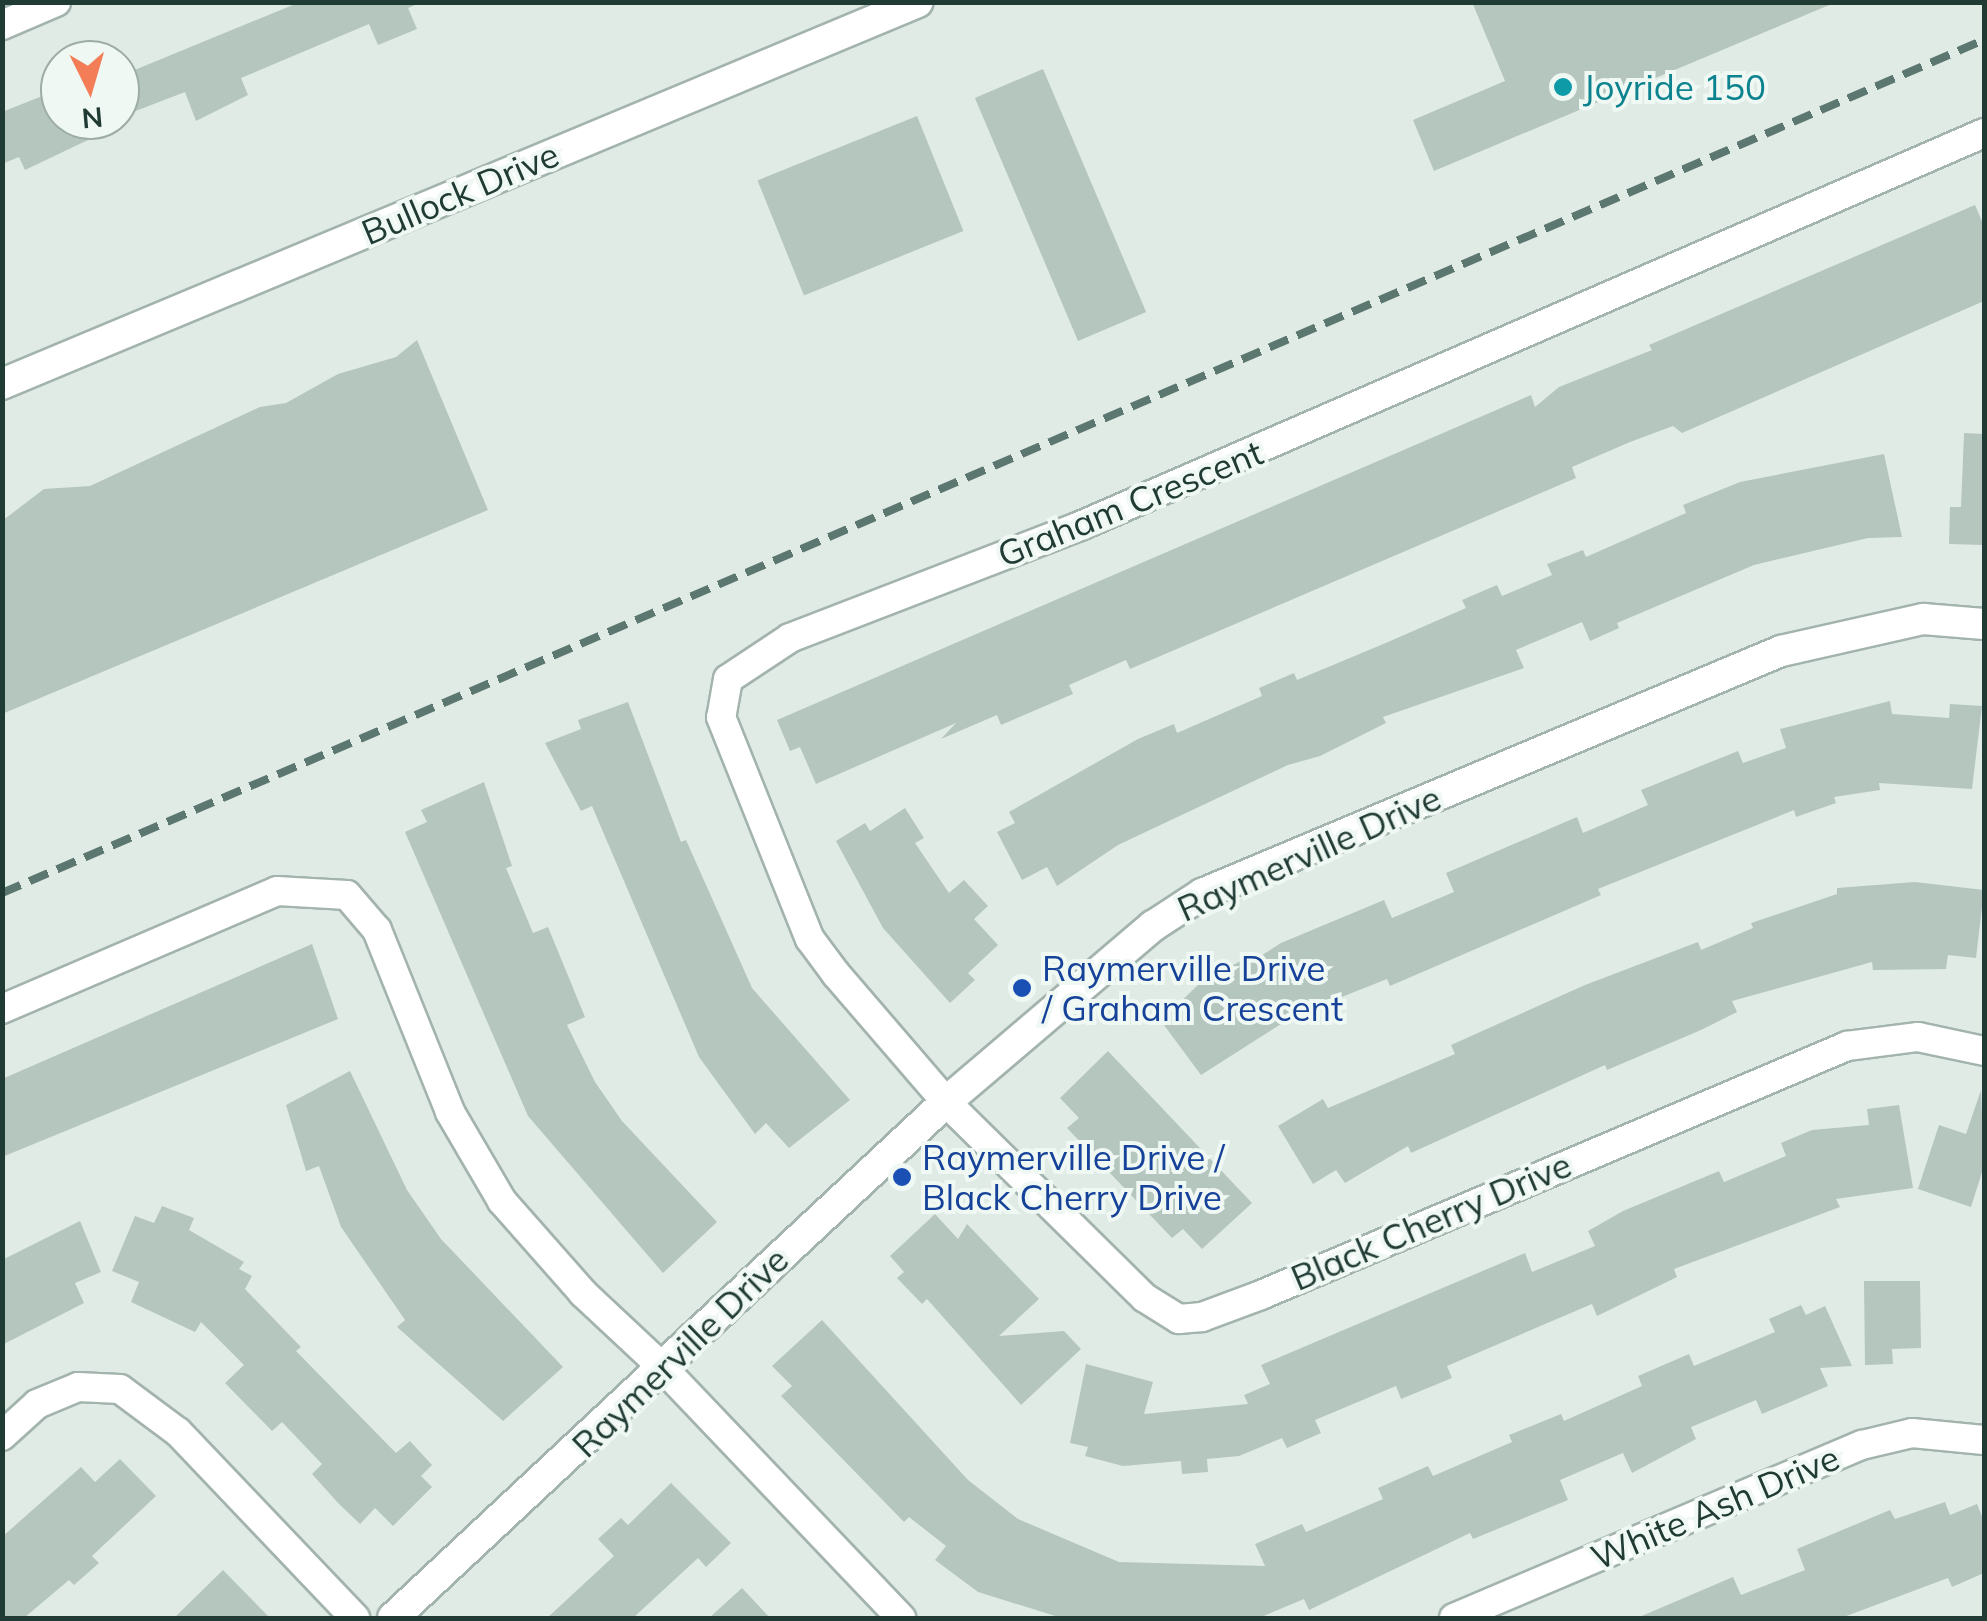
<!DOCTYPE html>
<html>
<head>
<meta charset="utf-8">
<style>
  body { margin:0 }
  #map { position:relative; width:1987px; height:1621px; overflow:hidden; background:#e0ebe6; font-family:Mulish,sans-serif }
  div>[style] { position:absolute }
  .building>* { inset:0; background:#b5c6bf; transform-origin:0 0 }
  .roads { filter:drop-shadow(2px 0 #a3b3ad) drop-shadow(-2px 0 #a3b3ad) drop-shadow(0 2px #a3b3ad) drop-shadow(0 -2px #a3b3ad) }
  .minor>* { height:28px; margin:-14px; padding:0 14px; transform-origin:14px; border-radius:14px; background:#fff }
  .tertiary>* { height:30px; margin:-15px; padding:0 15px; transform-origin:15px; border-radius:15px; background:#fff }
  .rail>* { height:8px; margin-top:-4px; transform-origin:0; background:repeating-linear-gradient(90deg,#5b776f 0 20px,transparent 0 30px) }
  .dots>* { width:28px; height:28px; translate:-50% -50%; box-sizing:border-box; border:5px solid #f0f8f4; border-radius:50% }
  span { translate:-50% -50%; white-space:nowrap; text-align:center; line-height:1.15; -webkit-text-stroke:8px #f0f8f4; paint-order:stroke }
  .culture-label { font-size:35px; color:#0d838f }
  .left { translate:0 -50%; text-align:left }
  .street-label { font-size:35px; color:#203b34 }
  .transit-label { font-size:35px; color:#164399 }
  .frame { position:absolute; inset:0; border:5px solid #203b34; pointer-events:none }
  .north { position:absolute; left:40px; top:40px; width:100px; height:100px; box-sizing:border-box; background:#f0f8f4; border:2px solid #9daca7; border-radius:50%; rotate:175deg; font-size:28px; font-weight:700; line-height:40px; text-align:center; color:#203b34 }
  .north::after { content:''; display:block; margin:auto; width:35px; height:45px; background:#f37d56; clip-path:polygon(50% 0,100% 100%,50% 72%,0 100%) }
</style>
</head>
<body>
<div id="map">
  <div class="building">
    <i style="clip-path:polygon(300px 2px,420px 3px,408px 8px,417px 29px,378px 45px,369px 24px,241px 78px,248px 95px,196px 121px,185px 92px,120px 117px,120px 76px)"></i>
    <i style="clip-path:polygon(1472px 2px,1834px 2px,1834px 3px,1434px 171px,1413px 120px,1505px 81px)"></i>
    <i style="left:1043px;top:69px;width:264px;height:74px;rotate:67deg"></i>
    <i style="clip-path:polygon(60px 89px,60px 120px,130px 120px,25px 170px,19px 157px,2px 164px,2px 112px)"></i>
    <i style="left:917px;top:116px;width:124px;height:172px;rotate:68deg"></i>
    <i style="clip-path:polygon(1975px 205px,1984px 226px,1984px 301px,1682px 433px,1673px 426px,1630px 442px,1572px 467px,1576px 478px,1130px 669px,1126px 660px,1069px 685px,1073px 694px,1001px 725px,997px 715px,941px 739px,956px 723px,816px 784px,800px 747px,790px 751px,777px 720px,1531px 395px,1535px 407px,1559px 387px,1652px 350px,1649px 345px)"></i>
    <i style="clip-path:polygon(417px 340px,488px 510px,2px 714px,2px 521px,44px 489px,90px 486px,260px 407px,286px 403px,338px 374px,396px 357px)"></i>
    <i style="clip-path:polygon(1964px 433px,1984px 434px,1984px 545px,1949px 544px,1950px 507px,1961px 507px)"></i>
    <i style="clip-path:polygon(1884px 454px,1902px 537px,1868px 538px,1754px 565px,1617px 623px,1619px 628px,1590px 641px,1582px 622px,1516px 650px,1524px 668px,1383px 717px,1386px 723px,1320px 756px,1288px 765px,1118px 845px,1057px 886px,1047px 867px,1022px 880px,997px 832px,1015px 823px,1009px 812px,1138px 739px,1174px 724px,1177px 733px,1262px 696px,1259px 688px,1294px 673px,1297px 680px,1381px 645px,1466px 608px,1462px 600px,1497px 585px,1502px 596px,1552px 575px,1547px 564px,1583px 550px,1586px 557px,1686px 513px,1683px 505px,1740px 482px)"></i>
    <i style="clip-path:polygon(1890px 701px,1892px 714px,1949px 718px,1950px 704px,1982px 706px,1972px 789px,1879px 783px,1880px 790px,1834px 797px,1836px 803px,1796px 817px,1794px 810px,1598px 889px,1601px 895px,1390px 986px,1387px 979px,1319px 1006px,1317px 1001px,1201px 1075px,1161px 1021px,1204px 979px,1243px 960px,1247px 965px,1281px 943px,1384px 900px,1392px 918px,1454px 892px,1446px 873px,1577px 817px,1583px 833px,1648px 805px,1641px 790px,1738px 751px,1743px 763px,1786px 748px,1780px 729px)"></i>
    <i style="clip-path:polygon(628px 702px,681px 842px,686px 840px,752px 988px,850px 1100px,789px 1148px,766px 1123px,755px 1134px,699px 1057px,592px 806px,581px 811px,545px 743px,581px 729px,578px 720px)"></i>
    <i style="clip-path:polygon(484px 782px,512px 866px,506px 868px,533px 933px,548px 927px,585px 1017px,567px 1025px,595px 1082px,622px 1121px,717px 1222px,663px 1273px,528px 1116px,405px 832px,427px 822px,421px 810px)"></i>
    <i style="clip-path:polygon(905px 808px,924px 838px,915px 843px,949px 893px,964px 880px,988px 906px,974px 919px,998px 945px,968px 973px,975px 980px,950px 1003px,883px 928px,836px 841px,865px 823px,870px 831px)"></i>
    <i style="clip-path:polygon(1915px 882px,1984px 890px,1976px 958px,1948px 955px,1946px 969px,1873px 970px,1872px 962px,1732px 1001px,1737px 1012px,1701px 1030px,1607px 1070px,1605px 1065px,1411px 1153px,1408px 1146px,1345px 1183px,1336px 1170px,1313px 1184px,1278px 1126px,1323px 1099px,1328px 1108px,1455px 1054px,1451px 1045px,1585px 985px,1698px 942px,1701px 950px,1753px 928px,1751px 923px,1837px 894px,1837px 888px)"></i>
    <i style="clip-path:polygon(312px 944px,338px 1019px,2px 1157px,2px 1079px)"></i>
    <i style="clip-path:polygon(1108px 1051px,1252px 1203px,1202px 1249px,1183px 1229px,1172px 1238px,1067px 1128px,1079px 1118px,1060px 1098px)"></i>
    <i style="clip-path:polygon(350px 1071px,407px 1190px,441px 1239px,563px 1367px,503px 1421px,397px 1327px,405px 1320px,341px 1227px,319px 1166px,306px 1171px,286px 1105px)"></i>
    <i style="clip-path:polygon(1981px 1090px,1984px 1166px,1971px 1207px,1918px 1189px,1939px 1125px,1966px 1134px)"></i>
    <i style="clip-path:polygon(1899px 1105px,1913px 1188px,1836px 1199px,1840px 1207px,1674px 1269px,1677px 1277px,1597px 1316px,1592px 1304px,1447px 1366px,1452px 1378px,1401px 1399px,1396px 1386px,1315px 1420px,1321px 1433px,1287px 1448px,1282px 1438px,1239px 1456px,1207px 1459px,1208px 1472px,1182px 1474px,1181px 1461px,1123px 1466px,1085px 1456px,1088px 1447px,1070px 1443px,1086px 1364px,1153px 1382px,1144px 1414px,1248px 1404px,1244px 1395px,1270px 1384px,1261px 1365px,1525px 1253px,1532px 1272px,1595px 1246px,1588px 1231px,1623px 1211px,1719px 1171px,1724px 1182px,1786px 1156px,1781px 1143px,1812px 1130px,1869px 1125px,1867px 1109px)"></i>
    <i style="clip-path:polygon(162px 1206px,194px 1218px,189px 1230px,244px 1262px,239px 1269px,252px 1276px,245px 1289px,301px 1347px,296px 1351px,396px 1453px,410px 1441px,432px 1465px,421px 1476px,432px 1487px,393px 1526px,375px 1508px,360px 1524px,339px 1504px,312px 1474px,322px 1464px,282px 1422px,272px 1431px,225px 1383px,244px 1365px,201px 1322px,195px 1332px,131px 1302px,139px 1282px,112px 1271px,135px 1216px,154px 1223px)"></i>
    <i style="clip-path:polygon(935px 1214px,958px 1239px,967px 1224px,1039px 1299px,999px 1336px,1064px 1331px,1081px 1349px,1021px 1405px,927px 1299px,922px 1304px,897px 1278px,904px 1272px,890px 1256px)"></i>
    <i style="clip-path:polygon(80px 1221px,101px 1272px,75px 1283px,84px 1303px,2px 1345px,2px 1260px)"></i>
    <i style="clip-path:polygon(1864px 1281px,1920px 1281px,1921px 1348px,1892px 1349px,1893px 1364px,1865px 1365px)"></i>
    <i style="clip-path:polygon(1801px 1305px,1806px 1315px,1825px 1306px,1852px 1366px,1820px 1368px,1828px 1386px,1762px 1414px,1756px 1400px,1691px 1427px,1696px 1439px,1632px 1473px,1623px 1453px,1560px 1480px,1568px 1500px,1473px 1539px,1470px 1533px,1309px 1610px,1304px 1599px,1259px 1618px,1062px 1618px,978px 1592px,935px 1560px,946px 1546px,909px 1517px,904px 1522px,781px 1396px,792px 1386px,772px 1366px,822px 1320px,968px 1480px,1018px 1519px,1119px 1562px,1265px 1566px,1255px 1544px,1302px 1524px,1306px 1532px,1383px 1499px,1378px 1488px,1428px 1466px,1433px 1476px,1512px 1442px,1509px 1435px,1561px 1414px,1564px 1421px,1642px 1386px,1638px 1376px,1689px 1354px,1694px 1366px,1775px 1332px,1769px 1319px)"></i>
    <i style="clip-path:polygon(120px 1459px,156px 1496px,92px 1556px,99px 1563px,74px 1585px,69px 1580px,24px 1618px,2px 1618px,2px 1537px,81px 1467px,95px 1482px)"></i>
    <i style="clip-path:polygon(671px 1483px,731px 1543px,706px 1567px,698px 1558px,633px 1618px,547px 1618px,614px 1556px,598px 1539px,621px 1518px,628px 1525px)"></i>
    <i style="clip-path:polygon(1945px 1502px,1950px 1515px,1977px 1504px,1984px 1521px,1984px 1573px,1952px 1587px,1948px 1578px,1841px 1618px,1637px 1618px,1733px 1577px,1741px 1595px,1805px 1570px,1797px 1549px,1890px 1510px,1895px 1519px)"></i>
    <i style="clip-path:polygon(223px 1570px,270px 1618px,174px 1618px)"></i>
    <i style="clip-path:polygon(742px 1588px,770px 1618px,709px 1618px)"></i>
  </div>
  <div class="roads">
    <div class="minor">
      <i style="left:2px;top:25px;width:59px;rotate:-23.1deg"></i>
      <i style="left:1984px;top:133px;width:986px;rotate:156.5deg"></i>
      <i style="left:1080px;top:526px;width:311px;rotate:158.9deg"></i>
      <i style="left:790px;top:638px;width:74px;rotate:146.5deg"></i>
      <i style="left:728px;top:679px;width:39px;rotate:100deg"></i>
      <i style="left:721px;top:717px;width:239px;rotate:68.2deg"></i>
      <i style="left:810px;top:939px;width:44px;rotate:53.4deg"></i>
      <i style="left:836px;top:974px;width:169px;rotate:49.3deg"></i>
      <i style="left:946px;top:1102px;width:279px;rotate:44.6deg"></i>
      <i style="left:1145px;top:1298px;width:40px;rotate:32deg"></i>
      <i style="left:1179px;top:1319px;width:23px;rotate:-5deg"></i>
      <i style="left:1202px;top:1317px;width:63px;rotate:-20.4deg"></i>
      <i style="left:1261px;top:1295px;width:637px;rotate:-23.02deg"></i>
      <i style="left:1847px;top:1046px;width:72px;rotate:-7.2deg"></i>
      <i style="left:1918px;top:1037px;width:67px;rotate:12deg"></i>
      <i style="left:2px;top:1009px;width:299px;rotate:-23.2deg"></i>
      <i style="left:277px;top:891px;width:70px;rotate:3.3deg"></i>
      <i style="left:347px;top:895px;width:46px;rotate:49.4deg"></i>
      <i style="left:377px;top:930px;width:196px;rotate:68.1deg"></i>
      <i style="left:450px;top:1112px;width:103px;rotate:59.7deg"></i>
      <i style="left:502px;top:1201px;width:123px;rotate:48.6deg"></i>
      <i style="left:583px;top:1293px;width:108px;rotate:43.1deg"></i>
      <i style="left:662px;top:1367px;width:347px;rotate:46.4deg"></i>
      <i style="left:2px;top:1436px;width:47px;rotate:-42.4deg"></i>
      <i style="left:37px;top:1404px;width:44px;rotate:-22.5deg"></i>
      <i style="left:78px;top:1387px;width:42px;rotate:2.7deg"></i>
      <i style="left:120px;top:1389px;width:72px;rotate:36.6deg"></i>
      <i style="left:178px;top:1432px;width:257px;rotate:46.4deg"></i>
      <i style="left:1454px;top:1618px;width:443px;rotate:-23deg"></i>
      <i style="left:1862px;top:1445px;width:51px;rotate:-13.5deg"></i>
      <i style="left:1912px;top:1433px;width:72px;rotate:5.6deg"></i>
    </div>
    <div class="tertiary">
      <i style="left:2px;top:384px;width:992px;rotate:-22.64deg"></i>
      <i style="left:393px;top:1618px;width:756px;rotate:-43.02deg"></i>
      <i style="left:946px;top:1102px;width:272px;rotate:-40.4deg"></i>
      <i style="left:1153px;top:926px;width:59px;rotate:-33.1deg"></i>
      <i style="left:1202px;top:894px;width:628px;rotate:-22.77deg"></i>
      <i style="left:1781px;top:651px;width:146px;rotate:-12.7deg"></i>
      <i style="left:1923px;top:619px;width:61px;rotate:4.7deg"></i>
    </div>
  </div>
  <div class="rail">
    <i style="left:2px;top:893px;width:2158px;rotate:-23.29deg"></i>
  </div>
  <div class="dots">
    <i style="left:1563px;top:87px;background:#0f9aa8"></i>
    <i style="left:1022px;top:988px;background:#1a4fb4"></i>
    <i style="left:902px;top:1177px;background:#1a4fb4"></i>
  </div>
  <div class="culture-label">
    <span class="left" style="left:1583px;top:87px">Joyride 150</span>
  </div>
  <div class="street-label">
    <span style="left:460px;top:193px;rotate:-23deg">Bullock Drive</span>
    <span style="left:1130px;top:503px;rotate:-22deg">Graham Crescent</span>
    <span style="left:1309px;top:853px;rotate:-24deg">Raymerville Drive</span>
    <span style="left:1431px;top:1221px;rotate:-23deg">Black Cherry Drive</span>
    <span style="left:680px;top:1352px;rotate:-44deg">Raymerville Drive</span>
    <span style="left:1715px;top:1507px;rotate:-23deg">White Ash Drive</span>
  </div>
  <div class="transit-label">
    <span class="left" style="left:1042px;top:988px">Raymerville Drive<br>/ Graham Crescent</span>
    <span class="left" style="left:922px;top:1177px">Raymerville Drive /<br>Black Cherry Drive</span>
  </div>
  <div class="frame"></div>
  <div class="north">N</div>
</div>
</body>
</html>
